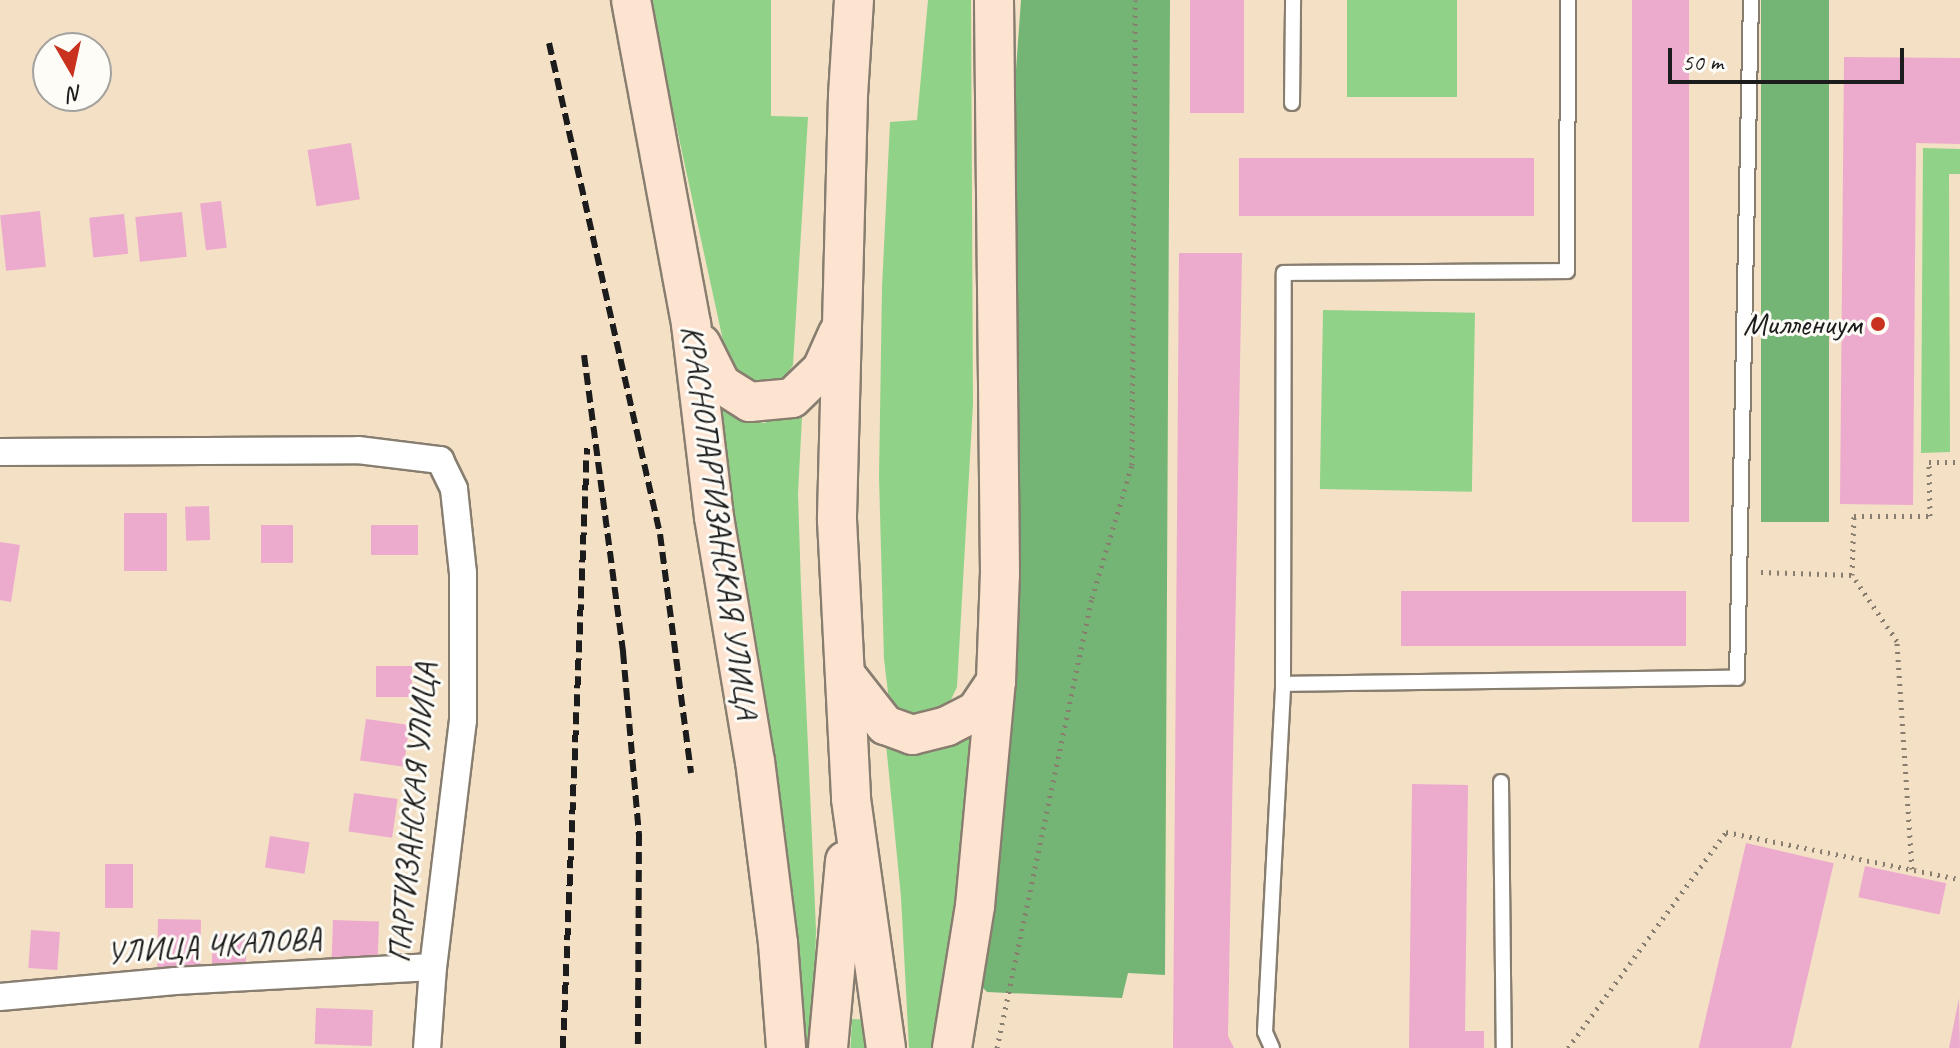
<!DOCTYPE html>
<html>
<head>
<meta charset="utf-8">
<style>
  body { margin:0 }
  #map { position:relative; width:1960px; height:1048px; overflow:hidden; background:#f3e0c5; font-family:Caveat,sans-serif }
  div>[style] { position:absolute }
  .green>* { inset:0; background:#91d289; transform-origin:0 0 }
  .forest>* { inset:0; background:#74b475; transform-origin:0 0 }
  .building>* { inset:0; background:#ecaacd; transform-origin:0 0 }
  .path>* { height:5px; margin-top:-2.5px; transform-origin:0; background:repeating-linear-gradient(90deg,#887e70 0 2px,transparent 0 8px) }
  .roads { filter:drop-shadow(2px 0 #887e70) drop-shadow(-2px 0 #887e70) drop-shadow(0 2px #887e70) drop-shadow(0 -2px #887e70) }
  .lane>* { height:14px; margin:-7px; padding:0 7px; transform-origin:7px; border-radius:7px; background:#fff }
  .street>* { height:26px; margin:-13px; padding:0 13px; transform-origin:13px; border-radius:13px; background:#fff }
  .secondary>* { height:38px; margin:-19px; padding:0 19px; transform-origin:19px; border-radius:19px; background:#fde4d1 }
  .rail>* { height:6px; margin-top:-3px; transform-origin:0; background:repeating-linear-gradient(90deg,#1c1c1c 0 12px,transparent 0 18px) }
  .dots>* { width:22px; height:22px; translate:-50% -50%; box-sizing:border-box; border:4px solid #fdfcf7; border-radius:50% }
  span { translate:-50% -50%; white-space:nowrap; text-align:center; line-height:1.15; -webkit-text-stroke:6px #fdfcf7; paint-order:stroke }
  .poi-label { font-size:32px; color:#1c1c1c }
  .right { translate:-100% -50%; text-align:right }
  .street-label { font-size:32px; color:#1c1c1c }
  .north { position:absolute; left:32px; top:32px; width:80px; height:80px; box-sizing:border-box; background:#fdfcf7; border:2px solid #a3a29f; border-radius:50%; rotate:171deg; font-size:22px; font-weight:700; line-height:32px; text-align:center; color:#1c1c1c }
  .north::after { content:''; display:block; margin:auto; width:28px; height:36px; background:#c8321e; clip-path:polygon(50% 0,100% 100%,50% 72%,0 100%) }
  .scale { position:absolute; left:1668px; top:48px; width:236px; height:36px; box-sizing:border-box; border:4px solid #1c1c1c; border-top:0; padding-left:10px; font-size:24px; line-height:28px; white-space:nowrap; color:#1c1c1c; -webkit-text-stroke:6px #fdfcf7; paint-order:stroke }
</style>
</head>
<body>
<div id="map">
  <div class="green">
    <i style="clip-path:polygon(649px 0,771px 0,771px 116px,808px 117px,793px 365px,784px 379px,773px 385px,743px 382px,727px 359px)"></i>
    <i style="clip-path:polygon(928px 0,971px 0,973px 404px,957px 687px,948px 706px,911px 717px,889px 701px,884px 659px,879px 477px,882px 288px,890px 122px,917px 120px)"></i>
    <i style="left:1347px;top:0;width:110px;height:97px"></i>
    <i style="clip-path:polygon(1923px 148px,1960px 149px,1960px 174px,1949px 174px,1950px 452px,1921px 453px)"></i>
    <i style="left:1323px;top:310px;width:152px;height:179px;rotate:1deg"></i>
    <i style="clip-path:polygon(715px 403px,721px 403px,747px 420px,764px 423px,795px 413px,801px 412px,802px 417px,798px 494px,801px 587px,816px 930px,813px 1048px,795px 1048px)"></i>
    <i style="clip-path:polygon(971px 730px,981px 735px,936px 1048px,909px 1048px,901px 897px,886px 744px)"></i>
    <i style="left:852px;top:1019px;width:18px;height:29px;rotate:3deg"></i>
  </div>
  <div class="forest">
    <i style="clip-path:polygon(1021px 0,1170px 0,1165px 975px,1128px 973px,1122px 998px,987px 992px,979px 984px,1006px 209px)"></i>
    <i style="left:1761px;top:0;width:68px;height:522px"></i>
  </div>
  <div class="building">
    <i style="left:1190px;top:0;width:54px;height:113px"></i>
    <i style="left:1632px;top:0;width:57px;height:522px"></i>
    <i style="clip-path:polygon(1844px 57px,1960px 58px,1960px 144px,1916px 143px,1913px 505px,1840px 504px)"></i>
    <i style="left:351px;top:143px;width:57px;height:44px;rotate:81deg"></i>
    <i style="left:1239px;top:158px;width:295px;height:58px"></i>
    <i style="left:221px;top:201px;width:47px;height:21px;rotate:83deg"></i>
    <i style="left:40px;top:211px;width:56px;height:40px;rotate:84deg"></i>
    <i style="left:182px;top:212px;width:45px;height:47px;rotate:84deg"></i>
    <i style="left:124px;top:214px;width:40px;height:35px;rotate:84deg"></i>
    <i style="clip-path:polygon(1179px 253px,1242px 253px,1228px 1036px,1234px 1048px,1173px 1048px)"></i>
    <i style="left:209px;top:506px;width:34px;height:24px;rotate:88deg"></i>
    <i style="left:167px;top:513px;width:58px;height:43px;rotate:90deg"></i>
    <i style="left:293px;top:525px;width:38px;height:32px;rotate:90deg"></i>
    <i style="left:371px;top:525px;width:47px;height:30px"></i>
    <i style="clip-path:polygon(0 542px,20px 545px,11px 602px,0 600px)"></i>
    <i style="left:1401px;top:591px;width:285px;height:55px"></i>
    <i style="left:412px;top:666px;width:31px;height:36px;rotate:90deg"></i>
    <i style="left:366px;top:719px;width:44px;height:42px;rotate:8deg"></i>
    <i style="clip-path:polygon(1412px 784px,1468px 785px,1465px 1031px,1484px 1031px,1484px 1048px,1409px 1048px)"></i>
    <i style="left:354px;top:793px;width:44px;height:39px;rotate:8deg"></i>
    <i style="left:270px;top:836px;width:40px;height:32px;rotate:9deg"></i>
    <i style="left:1746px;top:843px;width:90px;height:211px;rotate:13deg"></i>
    <i style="left:105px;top:864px;width:28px;height:44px"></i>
    <i style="left:1865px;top:866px;width:83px;height:32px;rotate:12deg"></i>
    <i style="left:158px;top:919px;width:43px;height:52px;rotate:1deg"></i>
    <i style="left:333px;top:920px;width:46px;height:47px;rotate:2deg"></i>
    <i style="left:31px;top:930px;width:29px;height:38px;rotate:4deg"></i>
    <i style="left:213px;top:933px;width:34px;height:37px;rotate:2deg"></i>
    <i style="clip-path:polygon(1959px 998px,1960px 1048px,1949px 1048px)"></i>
    <i style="left:316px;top:1008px;width:57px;height:36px;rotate:2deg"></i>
  </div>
  <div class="path">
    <i style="left:1761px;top:572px;width:91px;rotate:1.9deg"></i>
    <i style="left:1912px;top:869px;width:228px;rotate:-93.8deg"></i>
    <i style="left:1897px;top:641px;width:80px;rotate:-124.3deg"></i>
    <i style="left:1852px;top:575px;width:59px;rotate:-88.1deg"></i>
    <i style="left:1854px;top:516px;width:76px"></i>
    <i style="left:1930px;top:516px;width:54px;rotate:-91.1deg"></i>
    <i style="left:1929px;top:462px;width:31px"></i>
    <i style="left:997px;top:1048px;width:460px;rotate:-78.1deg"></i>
    <i style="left:1092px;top:598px;width:139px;rotate:-73.3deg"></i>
    <i style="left:1132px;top:465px;width:465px;rotate:-89.6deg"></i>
    <i style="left:1568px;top:1048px;width:268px;rotate:-53.8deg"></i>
    <i style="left:1726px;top:832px;width:239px;rotate:11.4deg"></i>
  </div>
  <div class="roads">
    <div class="lane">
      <i style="left:1292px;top:103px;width:103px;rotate:-89.4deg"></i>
      <i style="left:1283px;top:684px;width:411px;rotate:-89.9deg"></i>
      <i style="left:1284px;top:273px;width:283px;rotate:-0.4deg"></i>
      <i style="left:1567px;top:271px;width:271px;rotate:-89.8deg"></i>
      <i style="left:1501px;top:782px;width:266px;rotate:89.4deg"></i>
      <i style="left:1272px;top:1048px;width:17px;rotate:-114deg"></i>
      <i style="left:1265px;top:1032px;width:348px;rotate:-87deg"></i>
      <i style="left:1283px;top:684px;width:454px;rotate:-0.8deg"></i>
      <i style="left:1737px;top:678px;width:678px;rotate:-88.82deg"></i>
    </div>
    <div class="street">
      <i style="left:0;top:452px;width:358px;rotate:-0.3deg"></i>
      <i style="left:358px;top:450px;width:83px;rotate:7deg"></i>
      <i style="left:440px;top:460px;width:32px;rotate:64deg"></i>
      <i style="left:454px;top:489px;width:84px;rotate:83.9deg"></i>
      <i style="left:463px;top:573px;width:147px;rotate:90deg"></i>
      <i style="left:463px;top:720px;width:249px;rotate:96.9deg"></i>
      <i style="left:433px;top:967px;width:81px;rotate:94.2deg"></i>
      <i style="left:0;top:997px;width:176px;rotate:-5.2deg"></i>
      <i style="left:175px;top:981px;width:258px;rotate:-3.1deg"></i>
    </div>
    <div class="secondary">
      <i style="left:631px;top:0;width:330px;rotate:79.5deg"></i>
      <i style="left:691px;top:324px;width:194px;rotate:83.2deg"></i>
      <i style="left:714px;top:517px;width:247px;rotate:80.5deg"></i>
      <i style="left:755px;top:761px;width:183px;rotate:82.8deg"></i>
      <i style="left:778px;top:943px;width:105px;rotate:85.6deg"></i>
      <i style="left:854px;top:0;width:96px;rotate:93.6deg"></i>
      <i style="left:848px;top:96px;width:424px;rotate:91.5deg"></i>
      <i style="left:837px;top:520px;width:279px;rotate:87.1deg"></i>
      <i style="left:851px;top:799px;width:251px;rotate:82deg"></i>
      <i style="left:701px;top:344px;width:45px;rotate:63.4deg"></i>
      <i style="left:721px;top:384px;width:34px;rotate:32deg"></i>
      <i style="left:750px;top:402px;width:42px;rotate:-5.4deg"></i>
      <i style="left:792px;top:398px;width:42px;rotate:-44deg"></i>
      <i style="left:822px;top:369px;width:39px;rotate:-66deg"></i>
      <i style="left:845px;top:674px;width:65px;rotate:51.9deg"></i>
      <i style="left:885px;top:725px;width:29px;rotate:20deg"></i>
      <i style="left:912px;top:735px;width:36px;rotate:-14deg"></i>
      <i style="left:947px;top:726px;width:33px;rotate:-27deg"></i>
      <i style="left:976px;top:711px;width:36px;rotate:-56deg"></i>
      <i style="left:828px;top:1048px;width:188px;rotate:-84.8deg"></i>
      <i style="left:952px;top:1048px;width:144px;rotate:-80.8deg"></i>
      <i style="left:975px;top:906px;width:226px;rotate:-84.7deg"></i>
      <i style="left:996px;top:681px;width:107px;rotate:-87.9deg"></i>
      <i style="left:1000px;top:574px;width:574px;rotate:-90.6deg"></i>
    </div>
  </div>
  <div class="rail">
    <i style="left:549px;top:43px;width:503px;rotate:77.26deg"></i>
    <i style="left:660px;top:534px;width:241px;rotate:82.6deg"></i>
    <i style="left:584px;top:355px;width:300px;rotate:82.5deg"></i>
    <i style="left:623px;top:652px;width:183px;rotate:85deg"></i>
    <i style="left:639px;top:834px;width:214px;rotate:90.3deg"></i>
    <i style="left:563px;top:1048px;width:600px;rotate:-87.71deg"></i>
  </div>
  <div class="dots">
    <i style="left:1878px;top:324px;background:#c8321e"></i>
  </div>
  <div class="poi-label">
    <span class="right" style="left:1862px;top:324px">Миллениум</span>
  </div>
  <div class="street-label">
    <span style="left:719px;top:522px;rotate:82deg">КРАСНОПАРТИЗАНСКАЯ УЛИЦА</span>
    <span style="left:413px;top:813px;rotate:-85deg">ПАРТИЗАНСКАЯ УЛИЦА</span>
    <span style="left:214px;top:946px;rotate:-4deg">УЛИЦА ЧКАЛОВА</span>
  </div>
  <div class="north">N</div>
  <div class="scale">50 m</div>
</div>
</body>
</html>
